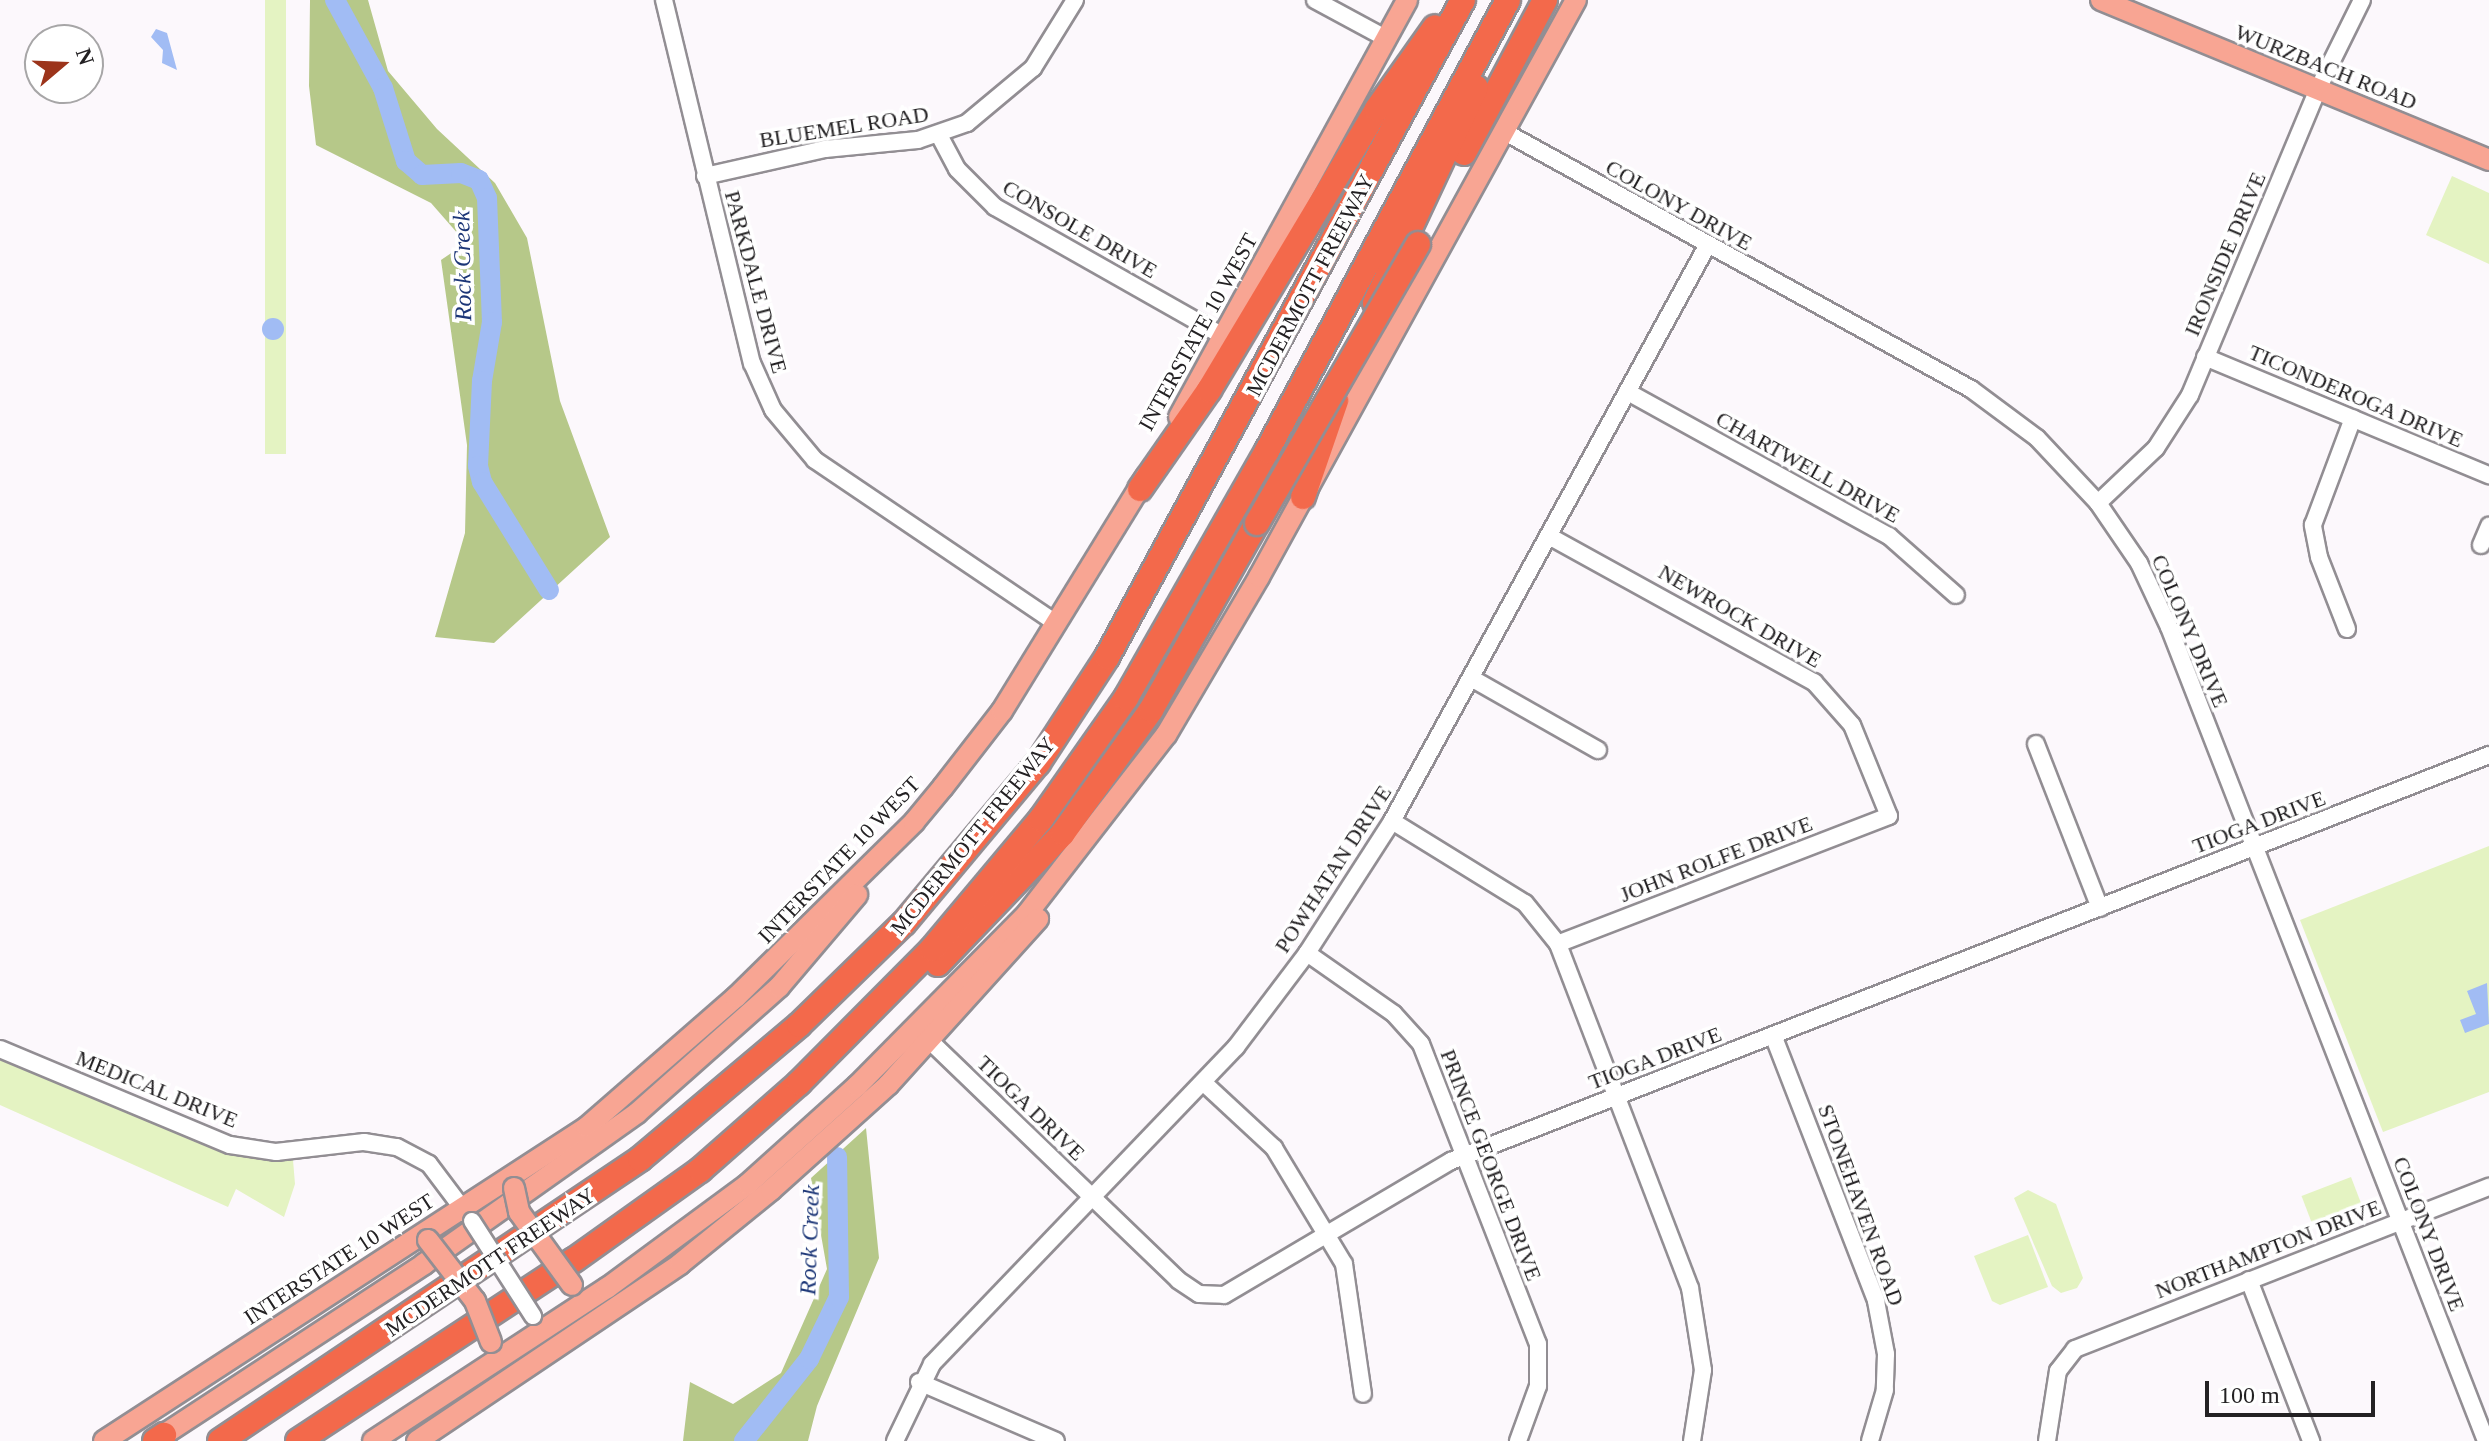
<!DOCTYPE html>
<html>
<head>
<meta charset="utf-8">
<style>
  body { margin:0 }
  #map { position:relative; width:2489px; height:1441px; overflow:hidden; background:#fcf8fc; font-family:Georgia,serif }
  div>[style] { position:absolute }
  .green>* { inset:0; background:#e4f3c2; transform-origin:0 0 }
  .forest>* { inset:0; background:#b6c889 }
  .water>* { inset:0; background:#a1bcf4 }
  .round { border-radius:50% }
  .river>* { height:20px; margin:-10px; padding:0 10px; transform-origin:10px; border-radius:10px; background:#a1bcf4 }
  .roads { filter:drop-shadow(2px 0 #928e93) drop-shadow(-2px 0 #928e93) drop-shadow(0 2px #928e93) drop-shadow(0 -2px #928e93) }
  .minor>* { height:16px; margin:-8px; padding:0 8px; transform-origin:8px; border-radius:8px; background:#fff }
  .major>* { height:20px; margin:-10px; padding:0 10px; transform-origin:10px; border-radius:10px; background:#f8a593 }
  .highway>* { height:24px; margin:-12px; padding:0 12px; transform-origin:12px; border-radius:12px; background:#f3694b }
  .bridges { filter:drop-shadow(2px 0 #928e93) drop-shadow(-2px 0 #928e93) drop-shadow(0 2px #928e93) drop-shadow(0 -2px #928e93) }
  .minor-bridge>* { height:16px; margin:-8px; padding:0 8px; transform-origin:8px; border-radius:8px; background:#fff }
  .major-bridge>* { height:20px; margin:-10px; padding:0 10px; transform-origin:10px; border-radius:10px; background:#f8a593 }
  .highway-bridge>* { height:24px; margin:-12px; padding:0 12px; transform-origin:12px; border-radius:12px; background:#f3694b }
  span { translate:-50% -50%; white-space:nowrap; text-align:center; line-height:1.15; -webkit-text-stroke:7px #fff; paint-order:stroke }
  .street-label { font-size:22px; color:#232123 }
  .water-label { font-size:24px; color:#1c3677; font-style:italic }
  .north { position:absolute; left:24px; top:24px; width:80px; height:80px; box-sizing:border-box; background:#fff; border:2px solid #a7a6a7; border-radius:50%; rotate:71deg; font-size:22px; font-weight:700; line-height:32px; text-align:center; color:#232123 }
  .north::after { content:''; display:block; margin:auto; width:28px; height:36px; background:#9c341b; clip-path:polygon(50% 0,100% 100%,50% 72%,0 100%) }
  .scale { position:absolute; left:2205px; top:1381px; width:170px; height:36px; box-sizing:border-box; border:4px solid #232123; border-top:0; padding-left:10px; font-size:24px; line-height:28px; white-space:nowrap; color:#232123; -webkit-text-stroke:6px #fff; paint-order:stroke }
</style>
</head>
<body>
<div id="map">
  <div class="green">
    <i style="left:265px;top:0;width:21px;height:454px"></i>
    <i style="clip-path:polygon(2452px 176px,2489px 193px,2489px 264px,2426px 235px)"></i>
    <i style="clip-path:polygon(2489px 846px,2489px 1092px,2383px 1132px,2300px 920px)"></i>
    <i style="clip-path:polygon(0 1060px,219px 1151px,293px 1160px,295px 1184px,284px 1217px,236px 1189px,228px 1207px,0 1105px)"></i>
    <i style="left:2351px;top:1177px;width:28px;height:53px;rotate:69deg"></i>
    <i style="clip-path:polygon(2028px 1190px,2056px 1204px,2083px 1278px,2077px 1288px,2061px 1293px,2052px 1286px,2014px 1198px)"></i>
    <i style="clip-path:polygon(2028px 1235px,2048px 1287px,2000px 1305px,1992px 1301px,1974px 1256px)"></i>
  </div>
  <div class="forest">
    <i style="clip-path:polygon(310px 0,368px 0,388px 71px,437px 129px,495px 183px,527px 238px,560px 401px,610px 537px,494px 643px,435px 637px,465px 533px,467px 445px,441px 260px,466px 243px,431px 203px,316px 145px,309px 86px)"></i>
    <i style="clip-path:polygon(866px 1128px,879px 1258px,817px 1406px,808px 1441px,683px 1441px,690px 1382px,733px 1404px,781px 1373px,827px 1269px,811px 1178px)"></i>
  </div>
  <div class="water">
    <i style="clip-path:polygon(156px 29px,167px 33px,177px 70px,162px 63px,163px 50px,151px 37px)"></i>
    <i class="round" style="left:262px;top:318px;width:22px;height:22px"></i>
    <i style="clip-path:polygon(2487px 983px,2489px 1024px,2465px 1033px,2460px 1020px,2476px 1014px,2467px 991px)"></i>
  </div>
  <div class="river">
    <i style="left:335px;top:0;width:100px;rotate:61.4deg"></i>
    <i style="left:383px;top:88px;width:77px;rotate:72.5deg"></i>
    <i style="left:406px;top:161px;width:21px;rotate:41deg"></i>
    <i style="left:422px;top:175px;width:39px;rotate:-3deg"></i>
    <i style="left:461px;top:173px;width:19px;rotate:21deg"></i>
    <i style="left:479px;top:180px;width:20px;rotate:66deg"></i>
    <i style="left:487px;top:198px;width:124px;rotate:87.7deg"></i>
    <i style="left:492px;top:322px;width:60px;rotate:99.6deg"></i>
    <i style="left:482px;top:381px;width:85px;rotate:92.7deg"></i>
    <i style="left:478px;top:466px;width:16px;rotate:76deg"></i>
    <i style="left:482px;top:482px;width:127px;rotate:58.2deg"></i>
    <i style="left:744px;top:1441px;width:105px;rotate:-51.6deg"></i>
    <i style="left:809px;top:1359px;width:69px;rotate:-64.2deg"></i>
    <i style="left:839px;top:1297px;width:140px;rotate:-90.8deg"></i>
  </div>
  <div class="roads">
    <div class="minor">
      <i style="left:664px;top:0;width:374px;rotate:76.4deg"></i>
      <i style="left:752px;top:363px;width:51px;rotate:65.9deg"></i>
      <i style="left:773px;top:410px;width:65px;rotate:50deg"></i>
      <i style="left:815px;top:460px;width:292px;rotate:34.1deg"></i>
      <i style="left:1315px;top:0;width:82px;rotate:28.4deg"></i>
      <i style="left:1503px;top:131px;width:534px;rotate:28.87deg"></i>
      <i style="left:1971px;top:389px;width:82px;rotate:36.6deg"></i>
      <i style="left:2037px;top:438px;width:89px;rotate:46.8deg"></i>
      <i style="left:2098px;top:503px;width:73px;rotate:55.7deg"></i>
      <i style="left:2139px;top:563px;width:71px;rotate:64.9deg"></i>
      <i style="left:2169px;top:627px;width:874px;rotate:68.72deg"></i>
      <i style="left:939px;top:135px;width:38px;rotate:62deg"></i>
      <i style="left:957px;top:169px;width:54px;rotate:45deg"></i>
      <i style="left:995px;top:207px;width:262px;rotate:29.5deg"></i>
      <i style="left:705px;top:176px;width:123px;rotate:-12.7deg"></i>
      <i style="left:825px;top:149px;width:93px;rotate:-5.5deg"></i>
      <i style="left:918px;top:140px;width:52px;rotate:-19.1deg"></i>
      <i style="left:967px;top:123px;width:86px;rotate:-39.8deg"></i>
      <i style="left:1033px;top:68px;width:80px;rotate:-58.3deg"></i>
      <i style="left:2205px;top:357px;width:308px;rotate:22.6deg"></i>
      <i style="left:1628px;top:392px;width:298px;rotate:28.9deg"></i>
      <i style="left:1889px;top:536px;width:89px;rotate:41.4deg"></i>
      <i style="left:2098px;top:503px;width:80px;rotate:-43.5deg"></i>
      <i style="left:2156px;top:448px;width:63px;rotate:-57.3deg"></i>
      <i style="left:2190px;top:395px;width:332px;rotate:-67.3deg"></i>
      <i style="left:2318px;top:89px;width:99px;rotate:-63.7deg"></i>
      <i style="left:1549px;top:536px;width:303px;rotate:28.9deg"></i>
      <i style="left:1814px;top:682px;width:57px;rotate:48.5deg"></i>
      <i style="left:1852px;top:725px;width:98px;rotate:67.9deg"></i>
      <i style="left:1889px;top:816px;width:355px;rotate:158.9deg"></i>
      <i style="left:2481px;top:545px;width:21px;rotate:-67deg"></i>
      <i style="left:2347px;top:629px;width:77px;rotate:-111.3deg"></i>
      <i style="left:2319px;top:557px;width:33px;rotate:-101deg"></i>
      <i style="left:2313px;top:525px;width:114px;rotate:-69.5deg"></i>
      <i style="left:1471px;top:678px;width:146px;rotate:29.6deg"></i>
      <i style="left:2036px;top:744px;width:176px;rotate:68.7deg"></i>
      <i style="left:1392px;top:821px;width:156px;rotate:31.7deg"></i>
      <i style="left:1525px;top:903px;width:53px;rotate:51.2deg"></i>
      <i style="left:1558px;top:944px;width:368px;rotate:69deg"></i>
      <i style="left:1690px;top:1288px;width:83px;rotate:81deg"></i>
      <i style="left:1703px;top:1370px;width:72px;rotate:98.8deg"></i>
      <i style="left:1307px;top:953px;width:106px;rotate:35deg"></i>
      <i style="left:1394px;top:1014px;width:40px;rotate:48deg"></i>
      <i style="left:1421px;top:1044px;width:322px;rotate:68.7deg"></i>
      <i style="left:1538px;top:1344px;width:42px;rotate:90deg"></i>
      <i style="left:1538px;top:1386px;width:59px;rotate:110deg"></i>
      <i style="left:1773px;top:1035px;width:285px;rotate:68.8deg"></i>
      <i style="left:1876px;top:1301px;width:54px;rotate:79.3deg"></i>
      <i style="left:1886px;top:1354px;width:36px;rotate:92deg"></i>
      <i style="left:1885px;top:1390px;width:53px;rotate:106.4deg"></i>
      <i style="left:930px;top:1041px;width:344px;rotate:43.9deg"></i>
      <i style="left:1178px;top:1280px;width:25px;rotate:34deg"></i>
      <i style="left:1199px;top:1294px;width:25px;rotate:2deg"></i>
      <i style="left:1224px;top:1295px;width:264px;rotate:-30.6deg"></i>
      <i style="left:1451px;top:1161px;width:1115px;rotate:-21.36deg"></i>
      <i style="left:0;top:1049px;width:249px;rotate:22.7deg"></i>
      <i style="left:230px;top:1145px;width:47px;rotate:8.7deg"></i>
      <i style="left:276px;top:1152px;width:89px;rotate:-6.5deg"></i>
      <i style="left:364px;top:1142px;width:33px;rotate:9deg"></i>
      <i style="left:397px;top:1147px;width:36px;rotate:28deg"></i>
      <i style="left:429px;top:1164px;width:66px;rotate:53deg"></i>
      <i style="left:1203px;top:1082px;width:97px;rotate:42.9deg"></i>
      <i style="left:1274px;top:1148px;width:135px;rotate:58.9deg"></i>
      <i style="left:1344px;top:1264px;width:131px;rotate:81.7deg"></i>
      <i style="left:2249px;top:1280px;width:173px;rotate:68.9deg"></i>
      <i style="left:919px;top:1382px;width:149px;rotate:23.3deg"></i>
      <i style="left:895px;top:1441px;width:85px;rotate:-64.3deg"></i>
      <i style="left:932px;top:1364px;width:439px;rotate:-46.2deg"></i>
      <i style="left:1236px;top:1047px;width:118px;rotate:-52.9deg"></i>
      <i style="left:1307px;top:953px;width:157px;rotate:-57.2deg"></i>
      <i style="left:1392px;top:821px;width:656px;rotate:-61.28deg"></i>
      <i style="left:2047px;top:1441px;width:71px;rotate:-81.1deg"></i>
      <i style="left:2058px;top:1371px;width:28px;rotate:-52deg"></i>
      <i style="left:2075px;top:1349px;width:445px;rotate:-21.4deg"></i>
    </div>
    <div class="major">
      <i style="left:2101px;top:0;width:420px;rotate:22.4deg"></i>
      <i style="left:1179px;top:417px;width:475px;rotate:-61.3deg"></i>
      <i style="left:104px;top:1441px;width:576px;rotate:-33.03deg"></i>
      <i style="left:587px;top:1127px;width:198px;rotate:-41.1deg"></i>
      <i style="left:736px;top:997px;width:250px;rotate:-44.5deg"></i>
      <i style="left:914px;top:822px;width:45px;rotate:-50.4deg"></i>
      <i style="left:943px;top:787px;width:96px;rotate:-52.2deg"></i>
      <i style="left:1002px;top:711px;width:275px;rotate:-58.4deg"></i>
      <i style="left:154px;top:1441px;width:323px;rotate:-33.2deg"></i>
      <i style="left:424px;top:1264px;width:261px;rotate:-35.3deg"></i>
      <i style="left:637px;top:1113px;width:190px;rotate:-41.6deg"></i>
      <i style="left:779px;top:987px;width:121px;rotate:-49.7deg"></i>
      <i style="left:373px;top:1441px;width:280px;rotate:-33.2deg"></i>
      <i style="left:607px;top:1288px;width:175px;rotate:-36.4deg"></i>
      <i style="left:748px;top:1184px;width:147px;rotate:-42deg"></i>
      <i style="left:857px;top:1086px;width:242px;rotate:-45.3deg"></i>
      <i style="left:1027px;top:914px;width:227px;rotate:-52.2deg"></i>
      <i style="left:1166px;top:735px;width:183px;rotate:-59.5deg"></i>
      <i style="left:1259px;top:577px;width:658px;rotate:-61.22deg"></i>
      <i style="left:417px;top:1441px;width:317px;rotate:-33.9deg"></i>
      <i style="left:680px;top:1264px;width:117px;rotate:-39.1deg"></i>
      <i style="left:771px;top:1190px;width:157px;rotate:-41.9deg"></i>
      <i style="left:888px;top:1085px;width:224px;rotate:-47.9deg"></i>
    </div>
    <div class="highway">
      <i style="left:1464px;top:153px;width:173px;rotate:-62.1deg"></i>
      <i style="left:1375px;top:303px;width:238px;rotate:-64.9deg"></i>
      <i style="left:1140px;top:489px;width:121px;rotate:-55.1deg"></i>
      <i style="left:1209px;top:390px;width:327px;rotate:-59.1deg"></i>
      <i style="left:1377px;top:109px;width:100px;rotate:-54.7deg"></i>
      <i style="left:1303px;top:497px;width:102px;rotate:-71deg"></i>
      <i style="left:938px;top:964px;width:181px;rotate:-46.3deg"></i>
      <i style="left:1063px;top:833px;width:151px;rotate:-54.4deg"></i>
      <i style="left:1151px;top:710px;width:215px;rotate:-60.5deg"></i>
      <i style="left:155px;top:1441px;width:11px;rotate:-34deg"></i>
      <i style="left:220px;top:1441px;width:506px;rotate:-33.88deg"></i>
      <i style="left:640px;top:1159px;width:208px;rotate:-40.1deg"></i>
      <i style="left:799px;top:1025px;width:146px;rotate:-44.2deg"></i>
      <i style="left:904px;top:923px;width:209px;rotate:-50.1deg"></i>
      <i style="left:1038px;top:763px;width:126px;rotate:-56.9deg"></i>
      <i style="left:1107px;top:657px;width:747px;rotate:-61.55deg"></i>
      <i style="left:298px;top:1441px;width:330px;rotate:-33.3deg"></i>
      <i style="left:574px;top:1260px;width:155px;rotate:-35.5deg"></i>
      <i style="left:700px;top:1170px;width:132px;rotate:-41.3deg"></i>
      <i style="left:799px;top:1083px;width:189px;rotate:-45.2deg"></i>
      <i style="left:932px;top:949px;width:170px;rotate:-50deg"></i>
      <i style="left:1041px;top:819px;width:148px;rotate:-54.9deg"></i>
      <i style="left:1126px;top:698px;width:284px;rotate:-60.3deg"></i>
      <i style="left:1267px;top:451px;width:511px;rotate:-61.88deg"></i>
    </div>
  </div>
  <div class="bridges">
    <div class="minor-bridge">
      <i style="left:472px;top:1221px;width:113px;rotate:57.3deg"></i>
    </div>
    <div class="major-bridge">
      <i style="left:514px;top:1188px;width:25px;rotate:78deg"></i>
      <i style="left:519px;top:1212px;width:90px;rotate:54deg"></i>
      <i style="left:428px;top:1240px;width:77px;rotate:52.4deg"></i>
      <i style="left:475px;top:1301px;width:44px;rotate:68.7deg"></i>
    </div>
    <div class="highway-bridge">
      <i style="left:1257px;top:523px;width:322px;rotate:-60deg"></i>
    </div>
  </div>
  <div class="street-label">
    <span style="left:2326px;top:67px;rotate:22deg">WURZBACH ROAD</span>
    <span style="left:844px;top:127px;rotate:-9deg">BLUEMEL ROAD</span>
    <span style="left:1679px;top:205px;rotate:29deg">COLONY DRIVE</span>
    <span style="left:1080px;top:229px;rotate:30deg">CONSOLE DRIVE</span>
    <span style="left:2225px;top:254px;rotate:-67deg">IRONSIDE DRIVE</span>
    <span style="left:756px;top:282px;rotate:75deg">PARKDALE DRIVE</span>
    <span style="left:1310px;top:285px;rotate:-62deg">MCDERMOTT FREEWAY</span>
    <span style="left:1198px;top:332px;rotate:-61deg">INTERSTATE 10 WEST</span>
    <span style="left:2356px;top:396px;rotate:23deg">TICONDEROGA DRIVE</span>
    <span style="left:1808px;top:467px;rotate:29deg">CHARTWELL DRIVE</span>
    <span style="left:1740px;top:616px;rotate:30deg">NEWROCK DRIVE</span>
    <span style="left:2190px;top:631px;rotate:67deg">COLONY DRIVE</span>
    <span style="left:2259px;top:822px;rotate:-21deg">TIOGA DRIVE</span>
    <span style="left:973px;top:836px;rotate:-51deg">MCDERMOTT FREEWAY</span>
    <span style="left:1716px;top:859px;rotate:-21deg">JOHN ROLFE DRIVE</span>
    <span style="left:839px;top:860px;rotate:-46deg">INTERSTATE 10 WEST</span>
    <span style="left:1333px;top:869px;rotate:-57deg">POWHATAN DRIVE</span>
    <span style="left:1655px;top:1058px;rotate:-21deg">TIOGA DRIVE</span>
    <span style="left:157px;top:1089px;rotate:22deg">MEDICAL DRIVE</span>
    <span style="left:1031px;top:1108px;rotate:44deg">TIOGA DRIVE</span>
    <span style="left:1491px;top:1165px;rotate:69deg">PRINCE GEORGE DRIVE</span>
    <span style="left:1861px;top:1205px;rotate:70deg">STONEHAVEN ROAD</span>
    <span style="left:2429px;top:1234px;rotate:69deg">COLONY DRIVE</span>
    <span style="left:2268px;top:1249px;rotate:-21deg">NORTHAMPTON DRIVE</span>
    <span style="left:339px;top:1259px;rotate:-33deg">INTERSTATE 10 WEST</span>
    <span style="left:490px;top:1262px;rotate:-34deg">MCDERMOTT FREEWAY</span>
  </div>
  <div class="water-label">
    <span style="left:463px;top:266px;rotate:-91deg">Rock Creek</span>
    <span style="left:810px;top:1240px;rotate:-88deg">Rock Creek</span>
  </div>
  <div class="north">N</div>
  <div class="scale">100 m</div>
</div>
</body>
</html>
